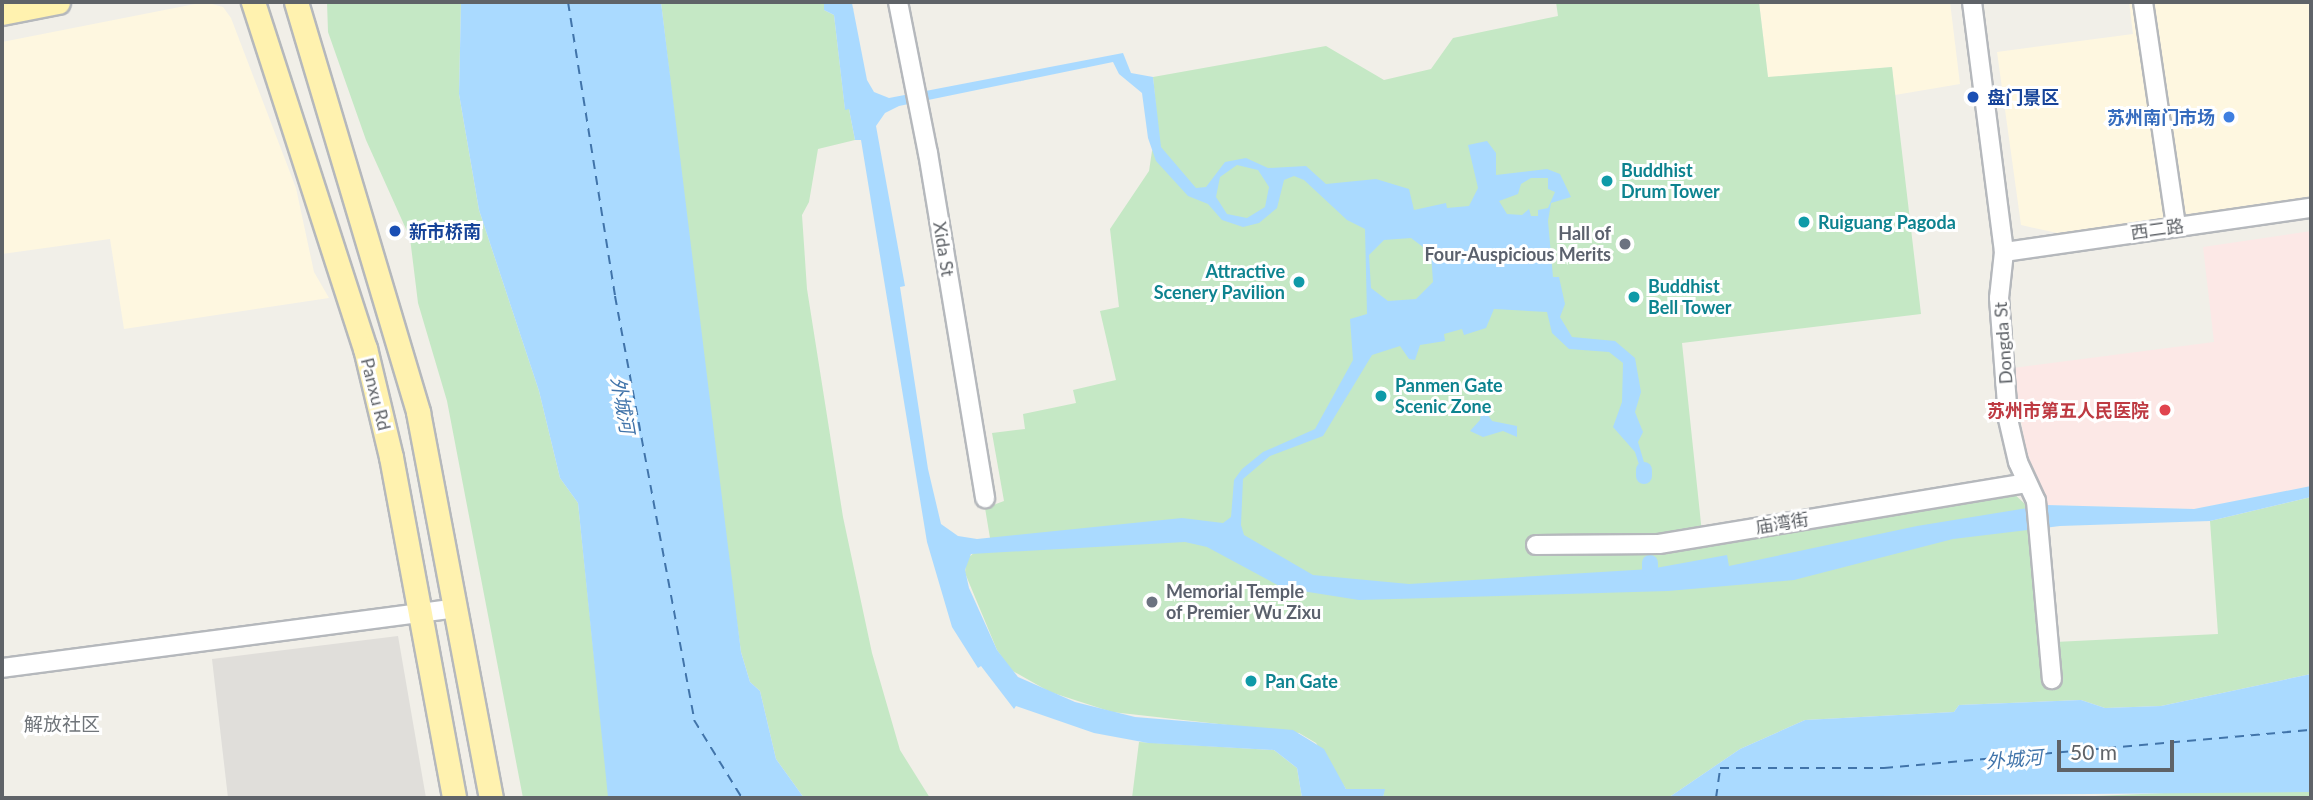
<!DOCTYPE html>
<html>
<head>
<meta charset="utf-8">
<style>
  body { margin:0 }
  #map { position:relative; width:2313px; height:800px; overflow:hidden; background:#f1efe8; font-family:Lato,"Noto Sans SC",sans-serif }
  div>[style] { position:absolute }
  .commercial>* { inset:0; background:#fef7e0 }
  .industrial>* { inset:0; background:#e0deda }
  .medical>* { inset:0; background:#fce8e6 }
  .green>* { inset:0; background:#c5e8c5 }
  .water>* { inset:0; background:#aadaff }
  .canal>* { height:16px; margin:-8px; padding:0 8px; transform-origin:8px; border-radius:8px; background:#aadaff }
  .ferry>* { height:2px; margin-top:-1px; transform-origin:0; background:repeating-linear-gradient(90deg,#4174aa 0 9px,transparent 0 16px) }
  .roads { filter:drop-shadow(2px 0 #b5b8bc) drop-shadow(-2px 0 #b5b8bc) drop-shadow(0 2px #b5b8bc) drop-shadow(0 -2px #b5b8bc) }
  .minor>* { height:18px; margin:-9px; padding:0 9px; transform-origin:9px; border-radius:9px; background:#fff }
  .major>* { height:23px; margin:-11.5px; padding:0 11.5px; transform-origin:11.5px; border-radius:11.5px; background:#fff2af }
  .dots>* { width:19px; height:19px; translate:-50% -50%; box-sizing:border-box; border:4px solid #fff; border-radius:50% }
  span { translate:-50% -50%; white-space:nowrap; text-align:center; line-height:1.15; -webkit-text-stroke:6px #fff; paint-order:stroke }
  .transit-label { font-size:18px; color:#164399; font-weight:700 }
  .left { translate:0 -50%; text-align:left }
  .shop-label { font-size:18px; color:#366cbe; font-weight:700 }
  .right { translate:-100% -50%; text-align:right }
  .culture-label { font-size:18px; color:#0d838f; font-weight:700 }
  .street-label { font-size:18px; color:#5f6368 }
  .worship-label { font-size:18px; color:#5b616d; font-weight:700 }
  .health-label { font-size:18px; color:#be3a42; font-weight:700 }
  .water-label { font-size:19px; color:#4174aa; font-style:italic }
  .neighbourhood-label { font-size:19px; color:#70757a }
  .frame { position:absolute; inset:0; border:4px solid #5f6368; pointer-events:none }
  .scale { position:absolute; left:2057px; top:740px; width:117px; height:32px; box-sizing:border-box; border:4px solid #5f6368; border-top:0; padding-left:9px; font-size:21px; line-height:24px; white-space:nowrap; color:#5f6368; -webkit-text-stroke:5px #fff; paint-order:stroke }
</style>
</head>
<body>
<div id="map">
  <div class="commercial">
    <i style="clip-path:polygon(205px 2px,223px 7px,231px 18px,296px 188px,314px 272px,329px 298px,124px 329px,110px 239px,2px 254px,2px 42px)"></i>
    <i style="clip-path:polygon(1759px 2px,1950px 2px,1960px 84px,1895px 95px,1892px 67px,1768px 78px)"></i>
    <i style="clip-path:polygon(2129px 2px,2311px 2px,2311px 201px,2057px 233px,2021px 225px,1997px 52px,2133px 34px)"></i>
  </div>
  <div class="industrial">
    <i style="clip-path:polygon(398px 636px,426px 798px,228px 798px,212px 659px)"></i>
  </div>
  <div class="medical">
    <i style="clip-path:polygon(2311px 231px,2311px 486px,2194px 509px,2046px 505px,2031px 484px,2013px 368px,2214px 342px,2203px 247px)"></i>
  </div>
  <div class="green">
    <i style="clip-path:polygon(327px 2px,461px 2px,459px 94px,479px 210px,539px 391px,560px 478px,578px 503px,609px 798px,523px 798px,447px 401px,418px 303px,410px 238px,366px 140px,328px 32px)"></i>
    <i style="clip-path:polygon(661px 2px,824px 2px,824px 10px,834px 15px,845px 109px,849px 109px,855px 140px,818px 149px,809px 202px,802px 215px,807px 289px,843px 517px,872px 653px,900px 750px,930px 798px,804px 798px,776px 759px,760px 691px,750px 682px,741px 652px,716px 472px)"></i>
    <i style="clip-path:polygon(1556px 2px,1759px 2px,1768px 77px,1892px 67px,1921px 314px,1682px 343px,1702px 533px,2010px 490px,2026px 505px,2055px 642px,2218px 634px,2210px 521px,2311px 497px,2311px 674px,2161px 706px,2105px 708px,2081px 700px,1959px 705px,1954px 712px,1805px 720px,1740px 749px,1668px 798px,1383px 798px,1384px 789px,1346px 789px,1316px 743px,1299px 733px,1112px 712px,1050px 692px,1011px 670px,997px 650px,965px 573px,966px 560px,990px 538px,985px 508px,1004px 501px,992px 433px,1025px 429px,1023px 414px,1076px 403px,1073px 390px,1116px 380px,1100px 311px,1119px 307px,1110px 229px,1149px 171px,1152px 151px,1159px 141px,1153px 77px,1326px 46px,1384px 80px,1431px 69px,1453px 38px,1558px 16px)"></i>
    <i style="clip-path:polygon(1139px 742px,1274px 750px,1297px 768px,1302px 798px,1132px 798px)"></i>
    <i style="clip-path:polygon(2187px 792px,2311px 792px,2311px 798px,2049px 798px)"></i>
  </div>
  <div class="water">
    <i style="clip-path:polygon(461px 2px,661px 2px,741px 652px,750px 682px,760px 691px,776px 759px,804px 798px,608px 797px,578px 503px,560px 478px,539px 391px,479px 210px,459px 94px)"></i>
    <i style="clip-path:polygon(evenodd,824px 2px,855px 2px,852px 3px,867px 80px,874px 92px,889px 98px,1123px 53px,1131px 73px,1153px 77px,1161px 147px,1196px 188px,1206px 187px,1225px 162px,1246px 158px,1268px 168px,1306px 166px,1326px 184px,1376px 179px,1409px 189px,1414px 210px,1446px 203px,1447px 208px,1469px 206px,1478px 188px,1468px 145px,1487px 141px,1496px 153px,1496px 175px,1547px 169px,1560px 174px,1571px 197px,1551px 203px,1548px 221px,1553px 277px,1559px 277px,1565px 304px,1560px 317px,1572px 337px,1615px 341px,1635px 358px,1641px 392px,1635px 412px,1643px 432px,1638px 442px,1646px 469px,1641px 471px,1635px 452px,1613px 427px,1622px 402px,1623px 363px,1609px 352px,1569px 349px,1552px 333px,1547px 312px,1494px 309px,1486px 328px,1464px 335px,1462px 329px,1444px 334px,1445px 341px,1420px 345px,1415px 360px,1409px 359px,1400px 346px,1372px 355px,1323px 436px,1270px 456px,1243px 479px,1241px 525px,1244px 535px,1313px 575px,1409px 584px,1650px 569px,1727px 555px,1729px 566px,1917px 526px,2046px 505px,2194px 509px,2311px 486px,2311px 497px,2210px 521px,2060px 526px,1953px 539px,1794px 580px,1668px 591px,1359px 600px,1283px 588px,1207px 547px,1185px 542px,971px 554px,965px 570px,969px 588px,997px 650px,1018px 677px,1075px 702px,1135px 717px,1293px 730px,1324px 749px,1346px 789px,1385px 789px,1383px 798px,1302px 798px,1297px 768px,1274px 750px,1148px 743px,1094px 733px,1016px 706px,1014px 709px,981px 666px,978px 668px,952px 627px,927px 542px,861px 140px,855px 140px,849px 109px,845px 110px,834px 15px,824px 10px,824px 2px,1113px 62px,1119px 74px,1142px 93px,1148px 138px,1156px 161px,1188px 196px,1208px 204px,1222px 220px,1243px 227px,1259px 223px,1277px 208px,1284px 180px,1294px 176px,1304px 180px,1347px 220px,1365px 229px,1367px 314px,1350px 319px,1353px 360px,1315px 429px,1263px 452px,1242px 469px,1234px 480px,1231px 517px,1223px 523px,1182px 518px,977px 539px,958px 536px,941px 524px,928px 469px,900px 287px,905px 286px,876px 126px,885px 113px,899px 106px,1113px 62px,824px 2px,1237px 165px,1258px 170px,1269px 187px,1265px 207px,1247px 218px,1227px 214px,1216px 197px,1220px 177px,1237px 165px,824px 2px,1531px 178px,1548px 178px,1548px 189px,1555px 192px,1548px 208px,1538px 210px,1538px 216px,1531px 216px,1529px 209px,1522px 215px,1507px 214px,1499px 201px,1518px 194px,1521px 184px,1531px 178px,824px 2px,1411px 238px,1431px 253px,1433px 282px,1416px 299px,1388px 301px,1371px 288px,1369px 255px,1384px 240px,1411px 238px)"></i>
    <i style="clip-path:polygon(1482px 406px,1492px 421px,1517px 426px,1517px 437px,1503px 431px,1483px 437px,1470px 431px,1480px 420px)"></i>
    <i style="clip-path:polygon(2311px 674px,2311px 792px,1668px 798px,1740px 749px,1805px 720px,1954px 712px,1959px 705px,2081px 700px,2105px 708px,2161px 706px)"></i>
  </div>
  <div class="canal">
    <i style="left:1644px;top:470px;width:6px;rotate:90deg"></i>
    <i style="left:1650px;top:563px;width:6px;rotate:90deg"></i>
  </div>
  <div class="ferry">
    <i style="left:568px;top:2px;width:298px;rotate:80.9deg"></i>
    <i style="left:615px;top:296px;width:431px;rotate:79.4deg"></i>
    <i style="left:694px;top:720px;width:92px;rotate:58.4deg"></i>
    <i style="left:1716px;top:798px;width:30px;rotate:-82deg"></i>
    <i style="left:1720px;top:768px;width:164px"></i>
    <i style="left:1884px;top:768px;width:429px;rotate:-5.1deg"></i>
  </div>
  <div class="roads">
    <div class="minor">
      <i style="left:898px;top:2px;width:154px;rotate:78.8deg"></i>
      <i style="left:928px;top:153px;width:350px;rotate:80.6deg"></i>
      <i style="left:1972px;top:2px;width:252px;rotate:82.7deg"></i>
      <i style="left:2004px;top:252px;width:46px;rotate:96.2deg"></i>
      <i style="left:1999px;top:298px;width:121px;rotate:85.7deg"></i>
      <i style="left:2008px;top:419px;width:44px;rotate:76.9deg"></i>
      <i style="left:2018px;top:462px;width:43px;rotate:65.2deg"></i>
      <i style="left:2036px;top:501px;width:179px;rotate:84.9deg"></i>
      <i style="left:2143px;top:2px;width:226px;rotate:81.6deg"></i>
      <i style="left:2004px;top:252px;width:310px;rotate:-8.2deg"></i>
      <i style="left:1536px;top:545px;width:123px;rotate:-0.5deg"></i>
      <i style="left:1659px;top:544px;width:372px;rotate:-9.4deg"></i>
      <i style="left:2px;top:668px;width:459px;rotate:-7.5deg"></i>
    </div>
    <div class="major">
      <i style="left:253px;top:2px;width:364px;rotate:72.1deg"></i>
      <i style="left:365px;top:348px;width:112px;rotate:76.6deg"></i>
      <i style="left:391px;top:457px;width:347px;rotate:79.5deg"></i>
      <i style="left:296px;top:2px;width:428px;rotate:73.4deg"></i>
      <i style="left:418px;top:412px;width:393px;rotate:79.3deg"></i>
      <i style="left:2px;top:13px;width:57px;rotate:-11.1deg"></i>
    </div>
  </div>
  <div class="dots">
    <i style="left:1973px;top:97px;background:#1a4fb4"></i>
    <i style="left:2229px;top:117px;background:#3f7fe0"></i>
    <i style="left:1607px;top:181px;background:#0f9aa8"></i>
    <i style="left:1804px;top:222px;background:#0f9aa8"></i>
    <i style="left:395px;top:231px;background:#1a4fb4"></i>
    <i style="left:1625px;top:244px;background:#6b7280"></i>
    <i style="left:1299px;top:282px;background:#0f9aa8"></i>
    <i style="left:1634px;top:297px;background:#0f9aa8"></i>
    <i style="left:1381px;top:396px;background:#0f9aa8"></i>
    <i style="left:2165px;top:410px;background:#e0444e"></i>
    <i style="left:1152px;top:602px;background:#6b7280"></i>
    <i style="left:1251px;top:681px;background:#0f9aa8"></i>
  </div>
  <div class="transit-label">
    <span class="left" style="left:1987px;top:97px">盘门景区</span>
    <span class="left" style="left:409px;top:231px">新市桥南</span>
  </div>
  <div class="shop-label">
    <span class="right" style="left:2215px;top:117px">苏州南门市场</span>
  </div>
  <div class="culture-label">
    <span class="left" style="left:1621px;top:181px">Buddhist<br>Drum Tower</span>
    <span class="left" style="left:1818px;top:222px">Ruiguang Pagoda</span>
    <span class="right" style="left:1285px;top:282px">Attractive<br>Scenery Pavilion</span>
    <span class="left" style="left:1648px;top:297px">Buddhist<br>Bell Tower</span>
    <span class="left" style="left:1395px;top:396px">Panmen Gate<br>Scenic Zone</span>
    <span class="left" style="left:1265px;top:681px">Pan Gate</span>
  </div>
  <div class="street-label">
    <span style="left:2157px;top:229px;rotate:-8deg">西二路</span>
    <span style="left:944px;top:249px;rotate:81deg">Xida St</span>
    <span style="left:2003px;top:343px;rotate:-94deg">Dongda St</span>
    <span style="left:376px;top:394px;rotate:76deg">Panxu Rd</span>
    <span style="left:1782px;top:523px;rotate:-9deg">庙湾街</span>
  </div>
  <div class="worship-label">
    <span class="right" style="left:1611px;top:244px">Hall of<br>Four-Auspicious Merits</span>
    <span class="left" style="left:1166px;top:602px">Memorial Temple<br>of Premier Wu Zixu</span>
  </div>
  <div class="health-label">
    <span class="right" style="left:2149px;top:410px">苏州市第五人民医院</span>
  </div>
  <div class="water-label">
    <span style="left:623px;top:405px;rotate:80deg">外城河</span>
    <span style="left:2014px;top:759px;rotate:-5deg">外城河</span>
  </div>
  <div class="neighbourhood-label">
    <span style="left:62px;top:724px">解放社区</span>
  </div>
  <div class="frame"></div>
  <div class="scale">50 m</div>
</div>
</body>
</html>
